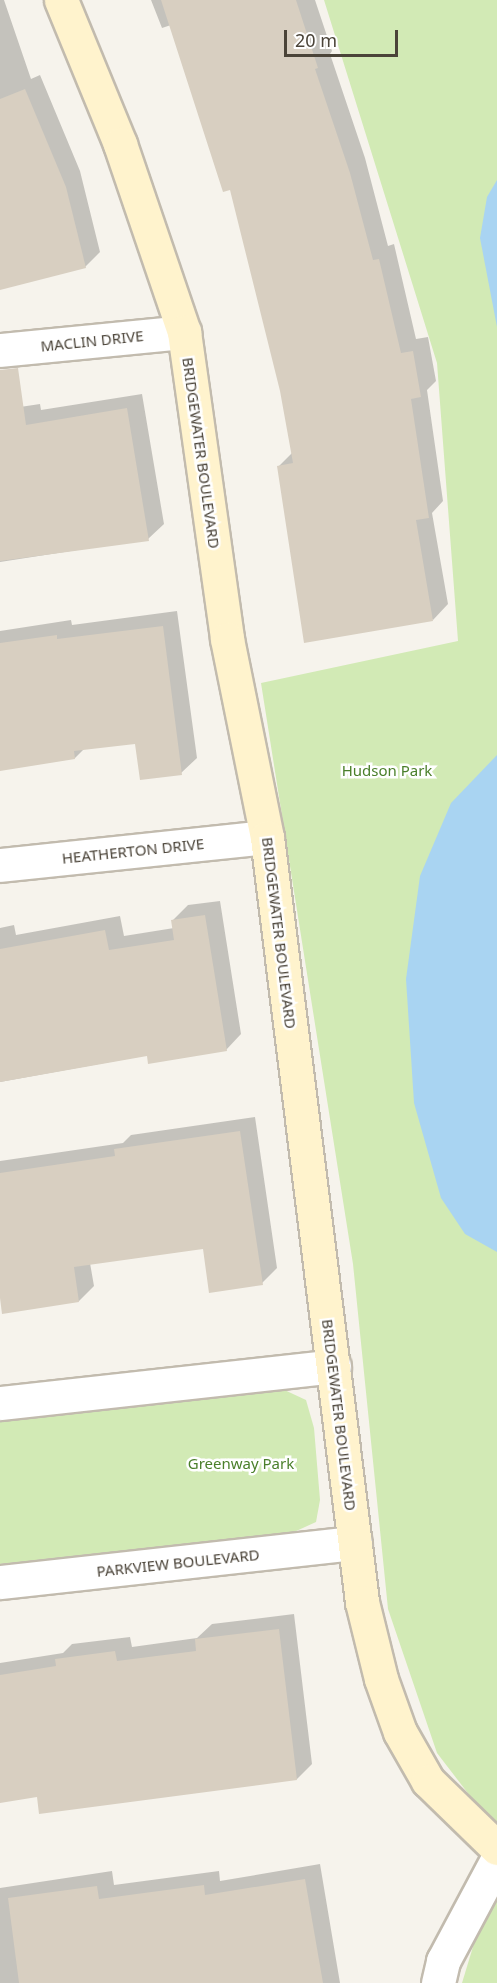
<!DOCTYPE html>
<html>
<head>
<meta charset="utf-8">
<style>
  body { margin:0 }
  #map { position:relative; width:497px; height:1983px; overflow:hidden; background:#f6f3ec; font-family:"Noto Sans",sans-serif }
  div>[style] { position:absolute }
  .green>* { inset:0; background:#d2eab5 }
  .water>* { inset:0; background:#a9d4f2 }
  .shadow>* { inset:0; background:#0003 }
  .building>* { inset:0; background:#d8cfc1 }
  .roads { filter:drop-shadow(2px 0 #c2bbae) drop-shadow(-2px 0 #c2bbae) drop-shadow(0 2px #c2bbae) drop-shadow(0 -2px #c2bbae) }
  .street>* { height:33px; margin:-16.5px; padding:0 16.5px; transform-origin:16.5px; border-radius:16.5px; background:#fff }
  .secondary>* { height:33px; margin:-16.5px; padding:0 16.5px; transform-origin:16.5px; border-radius:16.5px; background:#fff3cd }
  span { translate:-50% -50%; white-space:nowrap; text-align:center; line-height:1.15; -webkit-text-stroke:5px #fff; paint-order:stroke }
  .street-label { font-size:15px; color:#4b4439 }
  .park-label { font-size:15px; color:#4a7f2a }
  .scale { position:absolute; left:284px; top:30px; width:114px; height:27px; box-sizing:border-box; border:3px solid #4b4439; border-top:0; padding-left:8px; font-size:18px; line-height:21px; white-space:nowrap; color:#4b4439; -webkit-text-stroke:4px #fff; paint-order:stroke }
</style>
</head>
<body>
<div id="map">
  <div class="green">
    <i style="clip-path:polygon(324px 0,497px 0,497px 1831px,437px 1753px,388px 1609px,353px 1264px,261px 683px,458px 641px,437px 363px)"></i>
    <i style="clip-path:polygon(278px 1387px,306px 1400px,314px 1428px,320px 1500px,316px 1522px,294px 1532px,0 1564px,0 1418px)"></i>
    <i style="clip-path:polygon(497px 1901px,497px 1983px,462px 1983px,479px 1927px)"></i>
  </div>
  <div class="water">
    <i style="clip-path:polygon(497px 180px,497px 327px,480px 238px,487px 197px)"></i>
    <i style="clip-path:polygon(497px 755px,497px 1252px,465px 1234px,441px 1198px,414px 1103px,406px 979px,420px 876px,451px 803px)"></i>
  </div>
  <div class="shadow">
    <i style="clip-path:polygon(0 0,4px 0,31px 79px,40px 75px,80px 171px,100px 252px,85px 267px,0 288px)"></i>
    <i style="clip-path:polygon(151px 0,315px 0,332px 51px,330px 54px,365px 158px,388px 246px,394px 244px,416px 339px,428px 337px,436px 381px,427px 390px,443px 501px,432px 513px,448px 604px,433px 620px,279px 466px,293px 452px,282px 391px,231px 188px,171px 25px,162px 28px)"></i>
    <i style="clip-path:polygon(142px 394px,164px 524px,148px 539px,0 562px,0 410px,40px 404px,41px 410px)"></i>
    <i style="clip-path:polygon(177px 611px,197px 758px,181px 773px,137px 742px,84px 749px,75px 758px,0 769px,0 631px,71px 620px,72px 625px)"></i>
    <i style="clip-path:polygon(220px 901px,241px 1034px,226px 1050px,148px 1055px,0 1082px,0 928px,14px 925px,16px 935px,120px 916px,124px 936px,174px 928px,173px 920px,188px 905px)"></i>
    <i style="clip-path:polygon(255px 1117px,277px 1268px,262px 1283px,204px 1247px,90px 1263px,94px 1286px,79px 1301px,0 1288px,0 1161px,123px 1143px,131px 1135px)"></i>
    <i style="clip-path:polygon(294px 1614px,312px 1764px,297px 1779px,39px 1795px,0 1802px,0 1663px,63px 1653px,72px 1644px,130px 1637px,132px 1647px,197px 1638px,212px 1624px)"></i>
    <i style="clip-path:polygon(320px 1864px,340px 1983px,0 1983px,0 1888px,112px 1871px,114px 1885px,219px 1871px,220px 1881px)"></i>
  </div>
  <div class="building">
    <i style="clip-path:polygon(161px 0,296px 0,318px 68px,315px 69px,350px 173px,373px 260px,379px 259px,401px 353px,413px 351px,421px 397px,411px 399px,429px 518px,416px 520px,433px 621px,304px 643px,277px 466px,293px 463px,280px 391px,230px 190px,223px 192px)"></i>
    <i style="clip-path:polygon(25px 89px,66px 187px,86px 268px,0 290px,0 99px)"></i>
    <i style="clip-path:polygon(18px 368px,26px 425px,127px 408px,149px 541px,0 561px,0 370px)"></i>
    <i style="clip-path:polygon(163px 626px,182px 775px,140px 780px,135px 744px,74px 751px,75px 759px,0 771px,0 643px,57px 635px,57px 639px)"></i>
    <i style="clip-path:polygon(205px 915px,227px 1051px,148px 1064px,147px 1056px,0 1082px,0 949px,105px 930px,109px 950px,174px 940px,171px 920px)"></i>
    <i style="clip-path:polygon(240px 1131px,263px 1285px,209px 1293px,203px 1249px,74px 1267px,79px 1302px,2px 1314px,0 1298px,0 1173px,115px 1156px,114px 1149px)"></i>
    <i style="clip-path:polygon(279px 1629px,297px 1780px,39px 1814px,37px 1797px,0 1803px,0 1675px,56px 1666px,55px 1659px,115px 1651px,117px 1661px,196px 1651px,195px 1639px)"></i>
    <i style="clip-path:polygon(305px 1879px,323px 1983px,19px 1983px,8px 1898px,97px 1886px,99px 1899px,204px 1885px,205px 1895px)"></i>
  </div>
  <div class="roads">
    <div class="street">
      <i style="left:0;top:350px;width:185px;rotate:-5.6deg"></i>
      <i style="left:0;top:865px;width:268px;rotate:-6deg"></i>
      <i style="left:0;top:1403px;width:336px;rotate:-6.3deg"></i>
      <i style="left:0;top:1582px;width:357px;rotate:-6.3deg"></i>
      <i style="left:438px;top:1983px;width:23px;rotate:-77deg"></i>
      <i style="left:443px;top:1961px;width:115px;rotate:-61.9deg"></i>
    </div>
    <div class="secondary">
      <i style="left:61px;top:0;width:156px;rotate:67.7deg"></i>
      <i style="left:120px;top:144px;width:199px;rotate:71.2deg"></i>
      <i style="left:184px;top:332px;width:310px;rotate:82deg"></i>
      <i style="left:227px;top:639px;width:202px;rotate:78.6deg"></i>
      <i style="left:267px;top:837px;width:771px;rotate:82.92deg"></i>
      <i style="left:362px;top:1602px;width:79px;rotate:76.1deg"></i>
      <i style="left:381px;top:1679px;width:56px;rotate:70.3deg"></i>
      <i style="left:400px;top:1732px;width:56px;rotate:60.3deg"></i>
      <i style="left:428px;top:1781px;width:96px;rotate:44.2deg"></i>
    </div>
  </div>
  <div class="street-label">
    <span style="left:92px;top:341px;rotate:-6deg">MACLIN DRIVE</span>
    <span style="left:201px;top:453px;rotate:82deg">BRIDGEWATER BOULEVARD</span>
    <span style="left:133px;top:851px;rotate:-6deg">HEATHERTON DRIVE</span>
    <span style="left:279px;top:933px;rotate:83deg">BRIDGEWATER BOULEVARD</span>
    <span style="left:339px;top:1415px;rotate:83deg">BRIDGEWATER BOULEVARD</span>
    <span style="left:178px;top:1563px;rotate:-6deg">PARKVIEW BOULEVARD</span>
  </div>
  <div class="park-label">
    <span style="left:387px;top:771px">Hudson Park</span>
    <span style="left:241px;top:1464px">Greenway Park</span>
  </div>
  <div class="scale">20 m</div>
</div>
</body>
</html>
